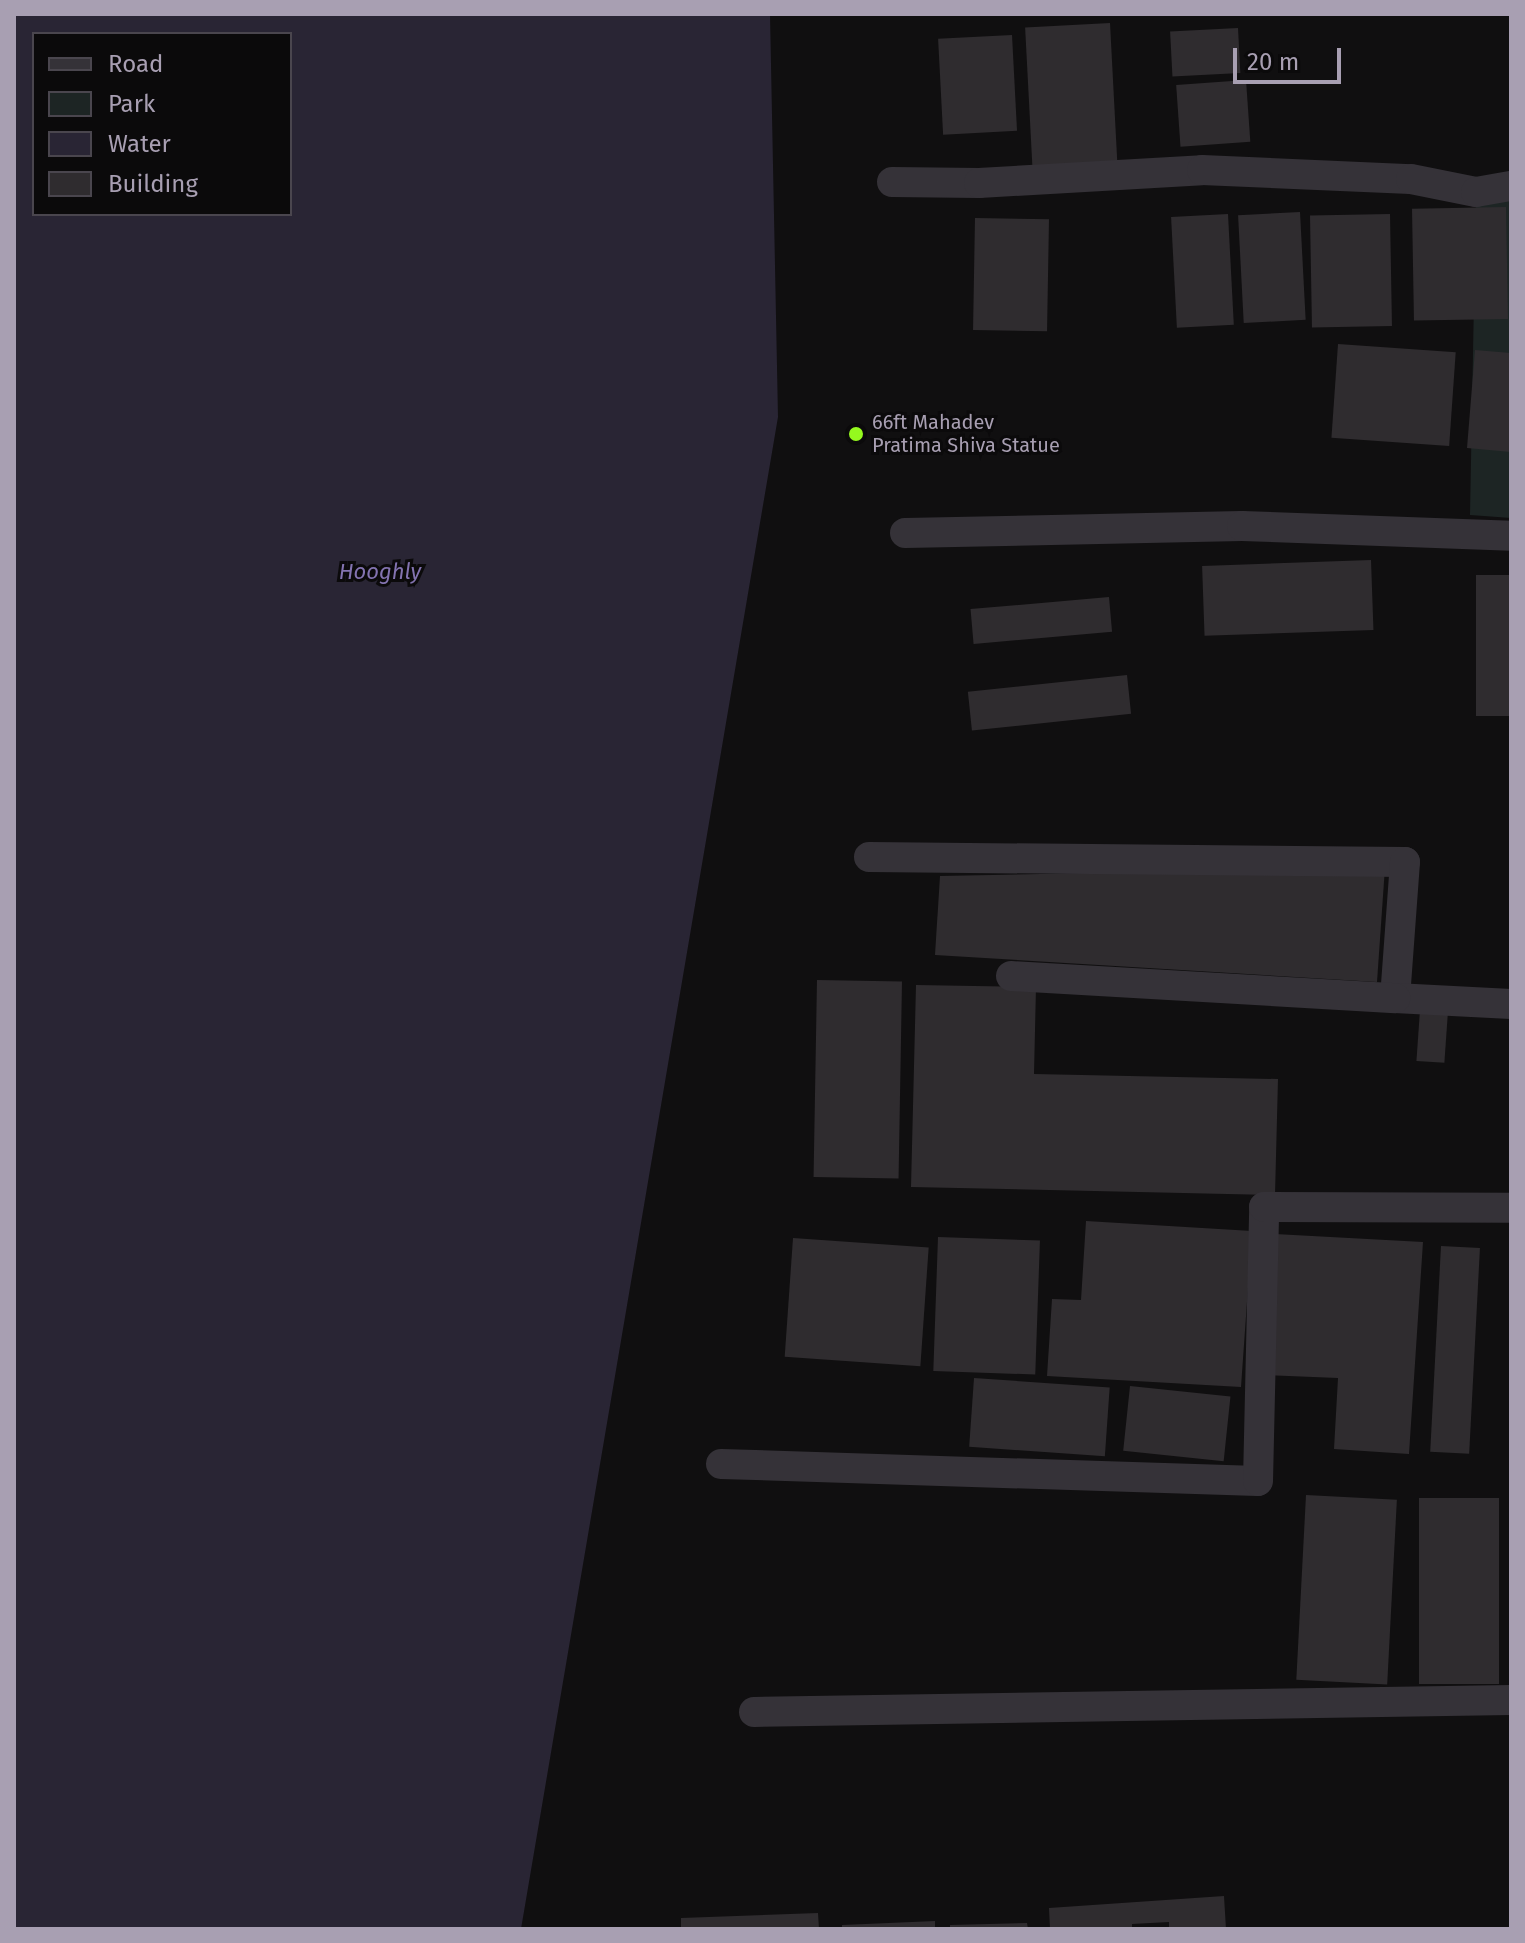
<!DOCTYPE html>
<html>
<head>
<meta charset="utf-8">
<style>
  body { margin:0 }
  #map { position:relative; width:1525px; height:1943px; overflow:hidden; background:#100f10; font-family:"Fira Sans",sans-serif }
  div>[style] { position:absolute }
  .green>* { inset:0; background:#1d2524 }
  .water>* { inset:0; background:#292534 }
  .building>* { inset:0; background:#2f2c2f; transform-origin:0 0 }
  .minor>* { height:30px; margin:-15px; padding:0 15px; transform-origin:15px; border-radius:15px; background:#353238 }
  .dots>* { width:22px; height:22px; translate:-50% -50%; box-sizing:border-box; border:4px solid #0b0a0b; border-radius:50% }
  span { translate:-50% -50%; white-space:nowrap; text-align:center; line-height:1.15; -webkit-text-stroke:6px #0b0a0b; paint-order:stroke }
  .poi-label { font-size:20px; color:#a89fb2 }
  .left { translate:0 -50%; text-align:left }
  .water-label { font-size:22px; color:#8373b0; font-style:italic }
  .frame { position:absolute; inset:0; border:16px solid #a89fb2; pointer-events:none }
  .legend { position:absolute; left:32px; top:32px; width:260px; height:184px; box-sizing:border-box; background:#0b0a0b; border:2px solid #4a464e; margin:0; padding:10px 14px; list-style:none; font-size:24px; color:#a89fb2 }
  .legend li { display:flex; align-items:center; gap:16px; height:40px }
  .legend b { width:40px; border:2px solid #4a464e }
  .scale { position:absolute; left:1233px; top:48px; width:108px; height:36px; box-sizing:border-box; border:4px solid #a89fb2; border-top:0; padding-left:10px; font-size:24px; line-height:28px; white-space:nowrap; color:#a89fb2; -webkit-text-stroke:6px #0b0a0b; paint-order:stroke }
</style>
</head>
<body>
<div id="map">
  <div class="green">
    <i style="clip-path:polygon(1511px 188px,1511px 518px,1470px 515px,1476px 192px)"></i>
  </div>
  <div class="water">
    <i style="clip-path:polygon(evenodd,14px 14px,770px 14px,778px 417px,521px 1929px,14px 1929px,14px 14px,34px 34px,290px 34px,290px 214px,34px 214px,34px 34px)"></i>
  </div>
  <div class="building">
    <i style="left:1110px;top:23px;width:145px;height:85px;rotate:87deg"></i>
    <i style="left:1238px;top:28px;width:45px;height:68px;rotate:87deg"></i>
    <i style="left:1012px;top:35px;width:96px;height:74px;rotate:87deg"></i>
    <i style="left:1246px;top:80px;width:62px;height:70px;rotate:86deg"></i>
    <i style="left:1506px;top:207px;width:112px;height:94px;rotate:89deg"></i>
    <i style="left:1300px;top:212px;width:108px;height:62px;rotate:87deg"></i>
    <i style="left:1228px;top:214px;width:111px;height:57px;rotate:87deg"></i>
    <i style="left:1390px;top:214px;width:112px;height:80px;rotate:89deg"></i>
    <i style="left:975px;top:218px;width:74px;height:112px;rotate:1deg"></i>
    <i style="left:1338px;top:344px;width:118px;height:94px;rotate:4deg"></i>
    <i style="clip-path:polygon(1475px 350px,1511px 353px,1511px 452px,1467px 448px)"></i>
    <i style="left:1371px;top:560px;width:70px;height:169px;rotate:88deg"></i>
    <i style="left:1476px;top:575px;width:35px;height:141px"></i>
    <i style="left:1109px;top:597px;width:35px;height:139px;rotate:85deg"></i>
    <i style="left:1127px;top:675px;width:39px;height:160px;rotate:84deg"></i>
    <i style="clip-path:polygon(1385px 867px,1377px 982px,935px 955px,940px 876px)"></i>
    <i style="left:817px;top:980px;width:85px;height:197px;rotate:1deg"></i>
    <i style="clip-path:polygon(916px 985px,1036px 987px,1034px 1074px,1278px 1079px,1275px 1195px,911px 1187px)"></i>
    <i style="left:1420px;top:1010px;width:28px;height:51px;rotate:4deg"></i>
    <i style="clip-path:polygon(1086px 1221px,1252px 1231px,1241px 1387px,1047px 1376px,1052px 1299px,1081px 1300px)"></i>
    <i style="clip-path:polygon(1275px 1234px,1423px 1242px,1409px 1454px,1334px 1449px,1338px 1378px,1266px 1375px)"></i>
    <i style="left:938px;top:1237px;width:102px;height:134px;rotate:2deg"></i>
    <i style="left:793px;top:1238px;width:136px;height:119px;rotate:4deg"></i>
    <i style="left:1441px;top:1246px;width:39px;height:206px;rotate:3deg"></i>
    <i style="left:974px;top:1378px;width:136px;height:69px;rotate:4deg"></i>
    <i style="left:1130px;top:1386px;width:101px;height:65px;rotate:6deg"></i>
    <i style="left:1306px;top:1495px;width:91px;height:185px;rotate:3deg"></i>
    <i style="left:1499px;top:1498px;width:186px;height:80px;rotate:90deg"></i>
    <i style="clip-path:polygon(1224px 1896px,1226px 1929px,1169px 1929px,1169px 1922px,1132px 1924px,1132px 1929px,1050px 1929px,1049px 1908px)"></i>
    <i style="clip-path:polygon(818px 1913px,819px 1929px,681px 1929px,681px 1918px)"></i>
    <i style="clip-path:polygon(935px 1921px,935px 1929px,842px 1929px,842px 1925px)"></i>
    <i style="clip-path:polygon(1027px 1923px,1028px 1929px,950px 1929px,950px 1925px)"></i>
  </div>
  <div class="minor">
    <i style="left:892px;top:182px;width:87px;rotate:0.7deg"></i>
    <i style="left:979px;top:183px;width:223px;rotate:-3.3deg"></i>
    <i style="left:1202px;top:170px;width:209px;rotate:2.5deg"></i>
    <i style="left:1411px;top:179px;width:66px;rotate:11.3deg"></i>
    <i style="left:1476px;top:192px;width:36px;rotate:-10deg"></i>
    <i style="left:905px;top:533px;width:337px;rotate:-1.2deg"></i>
    <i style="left:1242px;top:526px;width:269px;rotate:2.1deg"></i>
    <i style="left:869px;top:857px;width:536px;rotate:0.53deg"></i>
    <i style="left:1405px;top:862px;width:136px;rotate:94.2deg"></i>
    <i style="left:1395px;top:998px;width:116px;rotate:3deg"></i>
    <i style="left:1011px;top:976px;width:385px;rotate:3.3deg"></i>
    <i style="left:721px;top:1464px;width:537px;rotate:1.81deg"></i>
    <i style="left:1258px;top:1481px;width:274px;rotate:-88.7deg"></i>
    <i style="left:1264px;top:1207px;width:247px;rotate:0.2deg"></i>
    <i style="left:754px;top:1712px;width:757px;rotate:-0.91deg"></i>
  </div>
  <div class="dots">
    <i style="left:856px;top:434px;background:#95f91e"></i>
  </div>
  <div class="poi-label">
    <span class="left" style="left:872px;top:434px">66ft Mahadev<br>Pratima Shiva Statue</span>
  </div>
  <div class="water-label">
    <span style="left:380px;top:572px">Hooghly</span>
  </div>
  <div class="frame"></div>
  <ul class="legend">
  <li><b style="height:10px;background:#353238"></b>Road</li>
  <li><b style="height:22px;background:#1d2524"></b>Park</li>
  <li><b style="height:22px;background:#292534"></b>Water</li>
  <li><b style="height:22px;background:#2f2c2f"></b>Building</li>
  </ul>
  <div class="scale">20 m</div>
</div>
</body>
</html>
